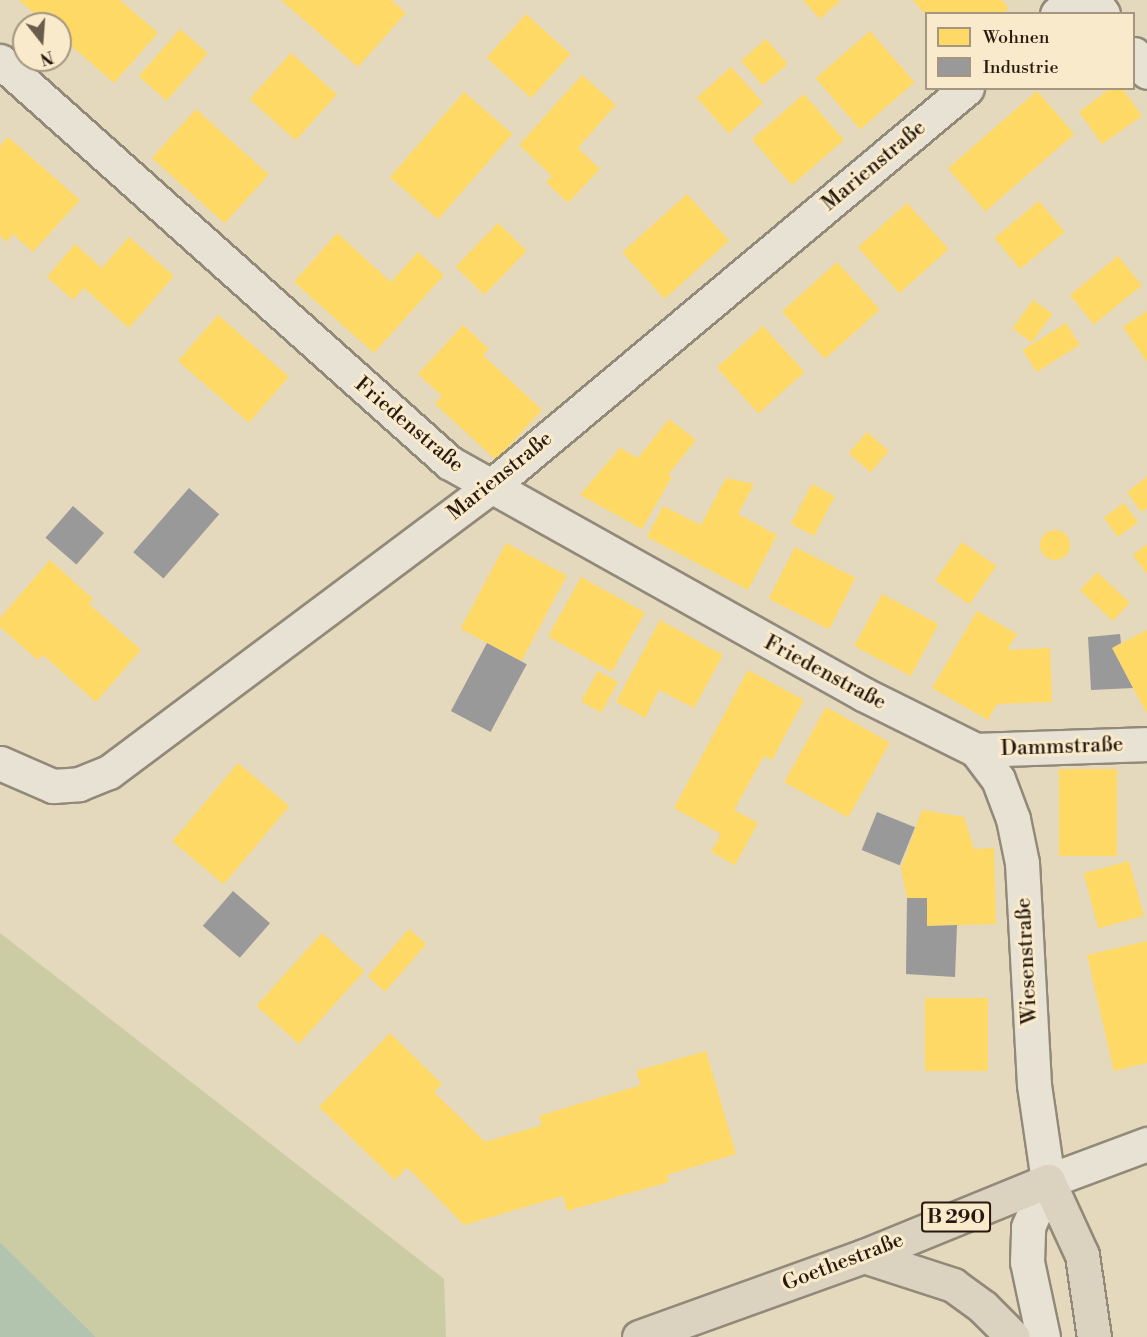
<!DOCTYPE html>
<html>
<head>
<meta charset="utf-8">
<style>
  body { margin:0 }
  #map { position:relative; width:1147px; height:1337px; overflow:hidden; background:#e4d8bd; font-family:"Libre Bodoni",serif }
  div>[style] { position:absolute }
  .green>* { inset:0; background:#cbcca3 }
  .water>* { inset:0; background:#b2c4ae }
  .homes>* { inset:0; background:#ffd966; transform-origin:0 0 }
  .round { border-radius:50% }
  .industry>* { inset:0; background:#999; transform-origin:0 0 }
  .roads { filter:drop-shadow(2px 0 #928979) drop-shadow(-2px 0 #928979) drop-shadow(0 2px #928979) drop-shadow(0 -2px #928979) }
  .street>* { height:33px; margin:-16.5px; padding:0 16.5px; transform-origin:16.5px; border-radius:16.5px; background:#e8e2d5 }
  .secondary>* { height:33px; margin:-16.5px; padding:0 16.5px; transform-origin:16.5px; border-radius:16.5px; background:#e8e2d5 }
  .primary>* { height:33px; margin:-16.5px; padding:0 16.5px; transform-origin:16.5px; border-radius:16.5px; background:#dcd2c0 }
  span { translate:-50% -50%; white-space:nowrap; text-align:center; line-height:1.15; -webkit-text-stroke:6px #f8eaca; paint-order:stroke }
  .shield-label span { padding:2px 4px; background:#f8eaca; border:2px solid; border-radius:4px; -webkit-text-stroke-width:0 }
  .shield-label { font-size:20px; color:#271910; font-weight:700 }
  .street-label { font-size:21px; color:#271910 }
  .legend { position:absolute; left:925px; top:12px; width:210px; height:78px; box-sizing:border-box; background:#f8eaca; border:2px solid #a49680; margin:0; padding:8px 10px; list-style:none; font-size:18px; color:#271910 }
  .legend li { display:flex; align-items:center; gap:12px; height:30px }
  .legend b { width:30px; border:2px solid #a49680 }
  .north { position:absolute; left:12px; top:12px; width:60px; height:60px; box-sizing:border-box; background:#f8eaca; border:2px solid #a49680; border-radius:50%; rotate:163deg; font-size:16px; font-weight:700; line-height:24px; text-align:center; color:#271910 }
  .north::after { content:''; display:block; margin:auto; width:21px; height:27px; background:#695c4d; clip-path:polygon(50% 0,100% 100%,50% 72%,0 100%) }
</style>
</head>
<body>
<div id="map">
  <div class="green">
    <i style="clip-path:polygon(0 933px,444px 1279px,446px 1337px,96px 1337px,0 1242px)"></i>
  </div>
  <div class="water">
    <i style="clip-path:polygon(0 1242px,96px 1337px,0 1337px)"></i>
  </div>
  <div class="homes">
    <i style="clip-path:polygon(19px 0,120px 0,158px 33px,114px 83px,60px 36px,60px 24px,46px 24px)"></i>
    <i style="clip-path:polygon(281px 0,391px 0,406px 13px,358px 67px)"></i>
    <i style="clip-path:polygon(803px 0,841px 0,820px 19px)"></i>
    <i style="clip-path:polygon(913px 0,1002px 0,1009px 8px,1002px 14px,925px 14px)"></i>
    <i style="left:526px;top:14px;width:60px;height:59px;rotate:42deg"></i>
    <i style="left:180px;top:29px;width:37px;height:63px;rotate:41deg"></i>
    <i style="left:870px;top:31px;width:68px;height:72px;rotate:49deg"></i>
    <i style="left:766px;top:39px;width:33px;height:33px;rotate:49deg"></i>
    <i style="left:291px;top:53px;width:62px;height:62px;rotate:42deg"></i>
    <i style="left:731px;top:67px;width:48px;height:46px;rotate:48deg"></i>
    <i style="clip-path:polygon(582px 75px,616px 105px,578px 148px,600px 169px,568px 203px,546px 182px,552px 176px,519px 145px)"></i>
    <i style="clip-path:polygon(1111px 88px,1122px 88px,1142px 116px,1102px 144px,1079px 112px)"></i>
    <i style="left:1037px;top:91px;width:57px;height:118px;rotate:49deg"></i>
    <i style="left:464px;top:92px;width:64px;height:113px;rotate:41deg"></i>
    <i style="left:804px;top:94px;width:61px;height:69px;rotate:49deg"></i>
    <i style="left:196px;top:109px;width:98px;height:66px;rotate:42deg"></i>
    <i style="clip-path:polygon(8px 137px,80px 200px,33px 252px,13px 234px,7px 242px,0 236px,0 146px)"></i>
    <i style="left:687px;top:194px;width:63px;height:87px;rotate:48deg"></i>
    <i style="left:1039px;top:201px;width:40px;height:58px;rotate:50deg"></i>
    <i style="left:907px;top:203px;width:62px;height:66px;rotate:48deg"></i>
    <i style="left:498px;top:223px;width:40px;height:61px;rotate:44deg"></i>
    <i style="clip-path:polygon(337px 233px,391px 282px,418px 252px,444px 275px,374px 353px,294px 282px)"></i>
    <i style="clip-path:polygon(129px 237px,174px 276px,129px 328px,84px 288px,73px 300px,47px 277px,75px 244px,102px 268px)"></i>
    <i style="left:1118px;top:256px;width:38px;height:62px;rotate:51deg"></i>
    <i style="left:837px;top:262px;width:64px;height:74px;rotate:48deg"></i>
    <i style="left:1033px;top:300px;width:24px;height:35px;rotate:36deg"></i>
    <i style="clip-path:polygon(1147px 311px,1147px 362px,1123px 327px)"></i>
    <i style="left:218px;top:315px;width:94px;height:61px;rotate:41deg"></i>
    <i style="left:1066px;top:323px;width:26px;height:51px;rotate:58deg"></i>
    <i style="clip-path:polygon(463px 325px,489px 349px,483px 355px,542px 410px,496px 460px,435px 404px,442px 396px,418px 374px)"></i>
    <i style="left:763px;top:326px;width:62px;height:62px;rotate:48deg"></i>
    <i style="clip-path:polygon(669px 419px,696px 440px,668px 475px,672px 477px,642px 529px,580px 495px,620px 448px,638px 458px)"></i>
    <i style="left:867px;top:432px;width:29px;height:28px;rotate:41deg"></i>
    <i style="clip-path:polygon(1147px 477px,1147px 508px,1141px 512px,1127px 492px)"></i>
    <i style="clip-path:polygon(726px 478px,754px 484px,738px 514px,777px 535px,748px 590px,647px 537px,663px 506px,701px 525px)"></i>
    <i style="left:812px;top:484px;width:26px;height:45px;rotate:28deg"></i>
    <i style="left:1124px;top:503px;width:24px;height:25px;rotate:54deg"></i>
    <i class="round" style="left:1040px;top:530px;width:30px;height:30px"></i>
    <i style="left:962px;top:542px;width:42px;height:47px;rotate:35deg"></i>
    <i style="left:506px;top:543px;width:69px;height:97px;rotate:28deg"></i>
    <i style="clip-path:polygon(1147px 544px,1147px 574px,1133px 555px)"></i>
    <i style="left:795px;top:547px;width:68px;height:58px;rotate:27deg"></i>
    <i style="clip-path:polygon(50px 560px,93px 599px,89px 604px,141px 650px,96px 702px,43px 655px,38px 660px,0 627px,0 618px)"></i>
    <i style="left:1097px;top:572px;width:45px;height:25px;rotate:43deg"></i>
    <i style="left:581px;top:577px;width:73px;height:68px;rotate:29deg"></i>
    <i style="left:882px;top:594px;width:64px;height:59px;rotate:28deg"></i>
    <i style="clip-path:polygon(977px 611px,1017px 634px,1007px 650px,1050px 648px,1052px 702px,997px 704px,988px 720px,932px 688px)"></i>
    <i style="clip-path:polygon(660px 620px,723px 655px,694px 708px,659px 690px,645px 718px,616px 702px)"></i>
    <i style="clip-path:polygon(1147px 630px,1147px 714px,1112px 648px)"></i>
    <i style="clip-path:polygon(748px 670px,804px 700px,772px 760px,764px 756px,734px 810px,758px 823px,735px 865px,711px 852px,721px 834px,674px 808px)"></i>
    <i style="left:598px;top:671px;width:23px;height:35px;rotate:29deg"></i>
    <i style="left:826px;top:707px;width:73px;height:86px;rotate:29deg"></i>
    <i style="left:238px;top:763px;width:67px;height:102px;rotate:40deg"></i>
    <i style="left:1117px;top:769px;width:87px;height:58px;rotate:90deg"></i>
    <i style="clip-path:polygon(922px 810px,964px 817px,974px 849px,994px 848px,996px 924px,927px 926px,927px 898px,907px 898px,901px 868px)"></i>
    <i style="left:1129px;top:861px;width:57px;height:47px;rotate:75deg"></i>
    <i style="left:409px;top:929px;width:23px;height:63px;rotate:41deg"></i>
    <i style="left:322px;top:933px;width:57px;height:98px;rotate:42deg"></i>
    <i style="clip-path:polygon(1147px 941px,1147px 1063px,1114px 1071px,1087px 955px)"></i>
    <i style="left:925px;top:998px;width:63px;height:73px"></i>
    <i style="clip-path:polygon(390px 1033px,442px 1084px,434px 1092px,485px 1142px,542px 1125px,539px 1116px,641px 1085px,636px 1071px,706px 1051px,736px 1154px,667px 1175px,669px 1182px,567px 1211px,563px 1196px,464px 1225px,407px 1167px,395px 1180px,319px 1107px)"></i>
  </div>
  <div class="industry">
    <i style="left:189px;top:488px;width:40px;height:85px;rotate:41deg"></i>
    <i style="left:73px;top:506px;width:41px;height:42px;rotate:41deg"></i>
    <i style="clip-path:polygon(1120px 634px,1121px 643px,1112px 648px,1133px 688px,1091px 690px,1088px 637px)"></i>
    <i style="left:487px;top:643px;width:45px;height:77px;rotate:28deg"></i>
    <i style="left:877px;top:812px;width:41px;height:41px;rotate:22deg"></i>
    <i style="left:233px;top:891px;width:49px;height:46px;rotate:41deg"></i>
    <i style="clip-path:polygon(907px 898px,927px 898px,927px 926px,957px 925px,955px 977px,906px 974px)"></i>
  </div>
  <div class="roads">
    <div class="street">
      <i style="left:1093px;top:0;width:17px;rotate:54deg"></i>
      <i style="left:1057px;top:14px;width:21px;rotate:-41deg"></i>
      <i style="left:1134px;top:54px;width:22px;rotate:54deg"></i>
      <i style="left:0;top:61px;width:603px;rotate:41.78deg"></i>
      <i style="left:450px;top:463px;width:473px;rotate:29.2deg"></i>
      <i style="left:863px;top:694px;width:126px;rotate:26.4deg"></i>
      <i style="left:976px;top:750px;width:36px;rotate:53deg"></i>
      <i style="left:998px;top:779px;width:43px;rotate:69.4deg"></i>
      <i style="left:1013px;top:819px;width:45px;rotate:78.4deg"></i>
      <i style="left:1022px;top:863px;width:222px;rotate:86.9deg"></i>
      <i style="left:1034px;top:1085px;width:97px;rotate:81.7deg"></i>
      <i style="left:976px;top:750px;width:171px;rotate:-2deg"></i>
      <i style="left:0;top:763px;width:58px;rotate:23.5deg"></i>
      <i style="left:53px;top:786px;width:26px;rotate:-4deg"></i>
      <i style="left:79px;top:784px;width:32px;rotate:-22deg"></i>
      <i style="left:109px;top:772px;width:474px;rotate:-36.8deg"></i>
      <i style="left:489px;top:488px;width:623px;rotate:-39.92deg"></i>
    </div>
    <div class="secondary">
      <i style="left:1043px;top:1337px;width:77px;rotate:-102deg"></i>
      <i style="left:1027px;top:1262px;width:35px;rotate:-88deg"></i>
      <i style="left:1028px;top:1227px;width:50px;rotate:-66.5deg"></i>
      <i style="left:1048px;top:1181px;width:106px;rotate:-20.5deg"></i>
    </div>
    <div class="primary">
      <i style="left:864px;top:1256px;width:94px;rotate:18deg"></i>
      <i style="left:953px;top:1285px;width:37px;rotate:36deg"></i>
      <i style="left:983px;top:1307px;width:42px;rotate:45deg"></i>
      <i style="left:639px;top:1337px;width:239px;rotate:-19.8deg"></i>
      <i style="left:864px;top:1256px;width:199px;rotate:-22.2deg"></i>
      <i style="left:1048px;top:1181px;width:81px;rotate:65.3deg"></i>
      <i style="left:1082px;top:1255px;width:83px;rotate:81.7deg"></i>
    </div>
  </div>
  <div class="shield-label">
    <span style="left:956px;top:1217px">B 290</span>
  </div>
  <div class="street-label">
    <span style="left:874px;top:166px;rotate:-40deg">Marienstraße</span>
    <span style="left:409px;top:425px;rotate:40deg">Friedenstraße</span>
    <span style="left:500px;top:476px;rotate:-39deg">Marienstraße</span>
    <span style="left:825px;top:673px;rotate:28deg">Friedenstraße</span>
    <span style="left:1062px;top:747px;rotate:-2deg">Dammstraße</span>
    <span style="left:1027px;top:961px;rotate:-93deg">Wiesenstraße</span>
    <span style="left:843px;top:1262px;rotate:-21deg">Goethestraße</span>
  </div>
  <ul class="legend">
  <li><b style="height:16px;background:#ffd966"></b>Wohnen</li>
  <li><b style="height:16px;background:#999"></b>Industrie</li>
  </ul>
  <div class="north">N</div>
</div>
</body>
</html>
